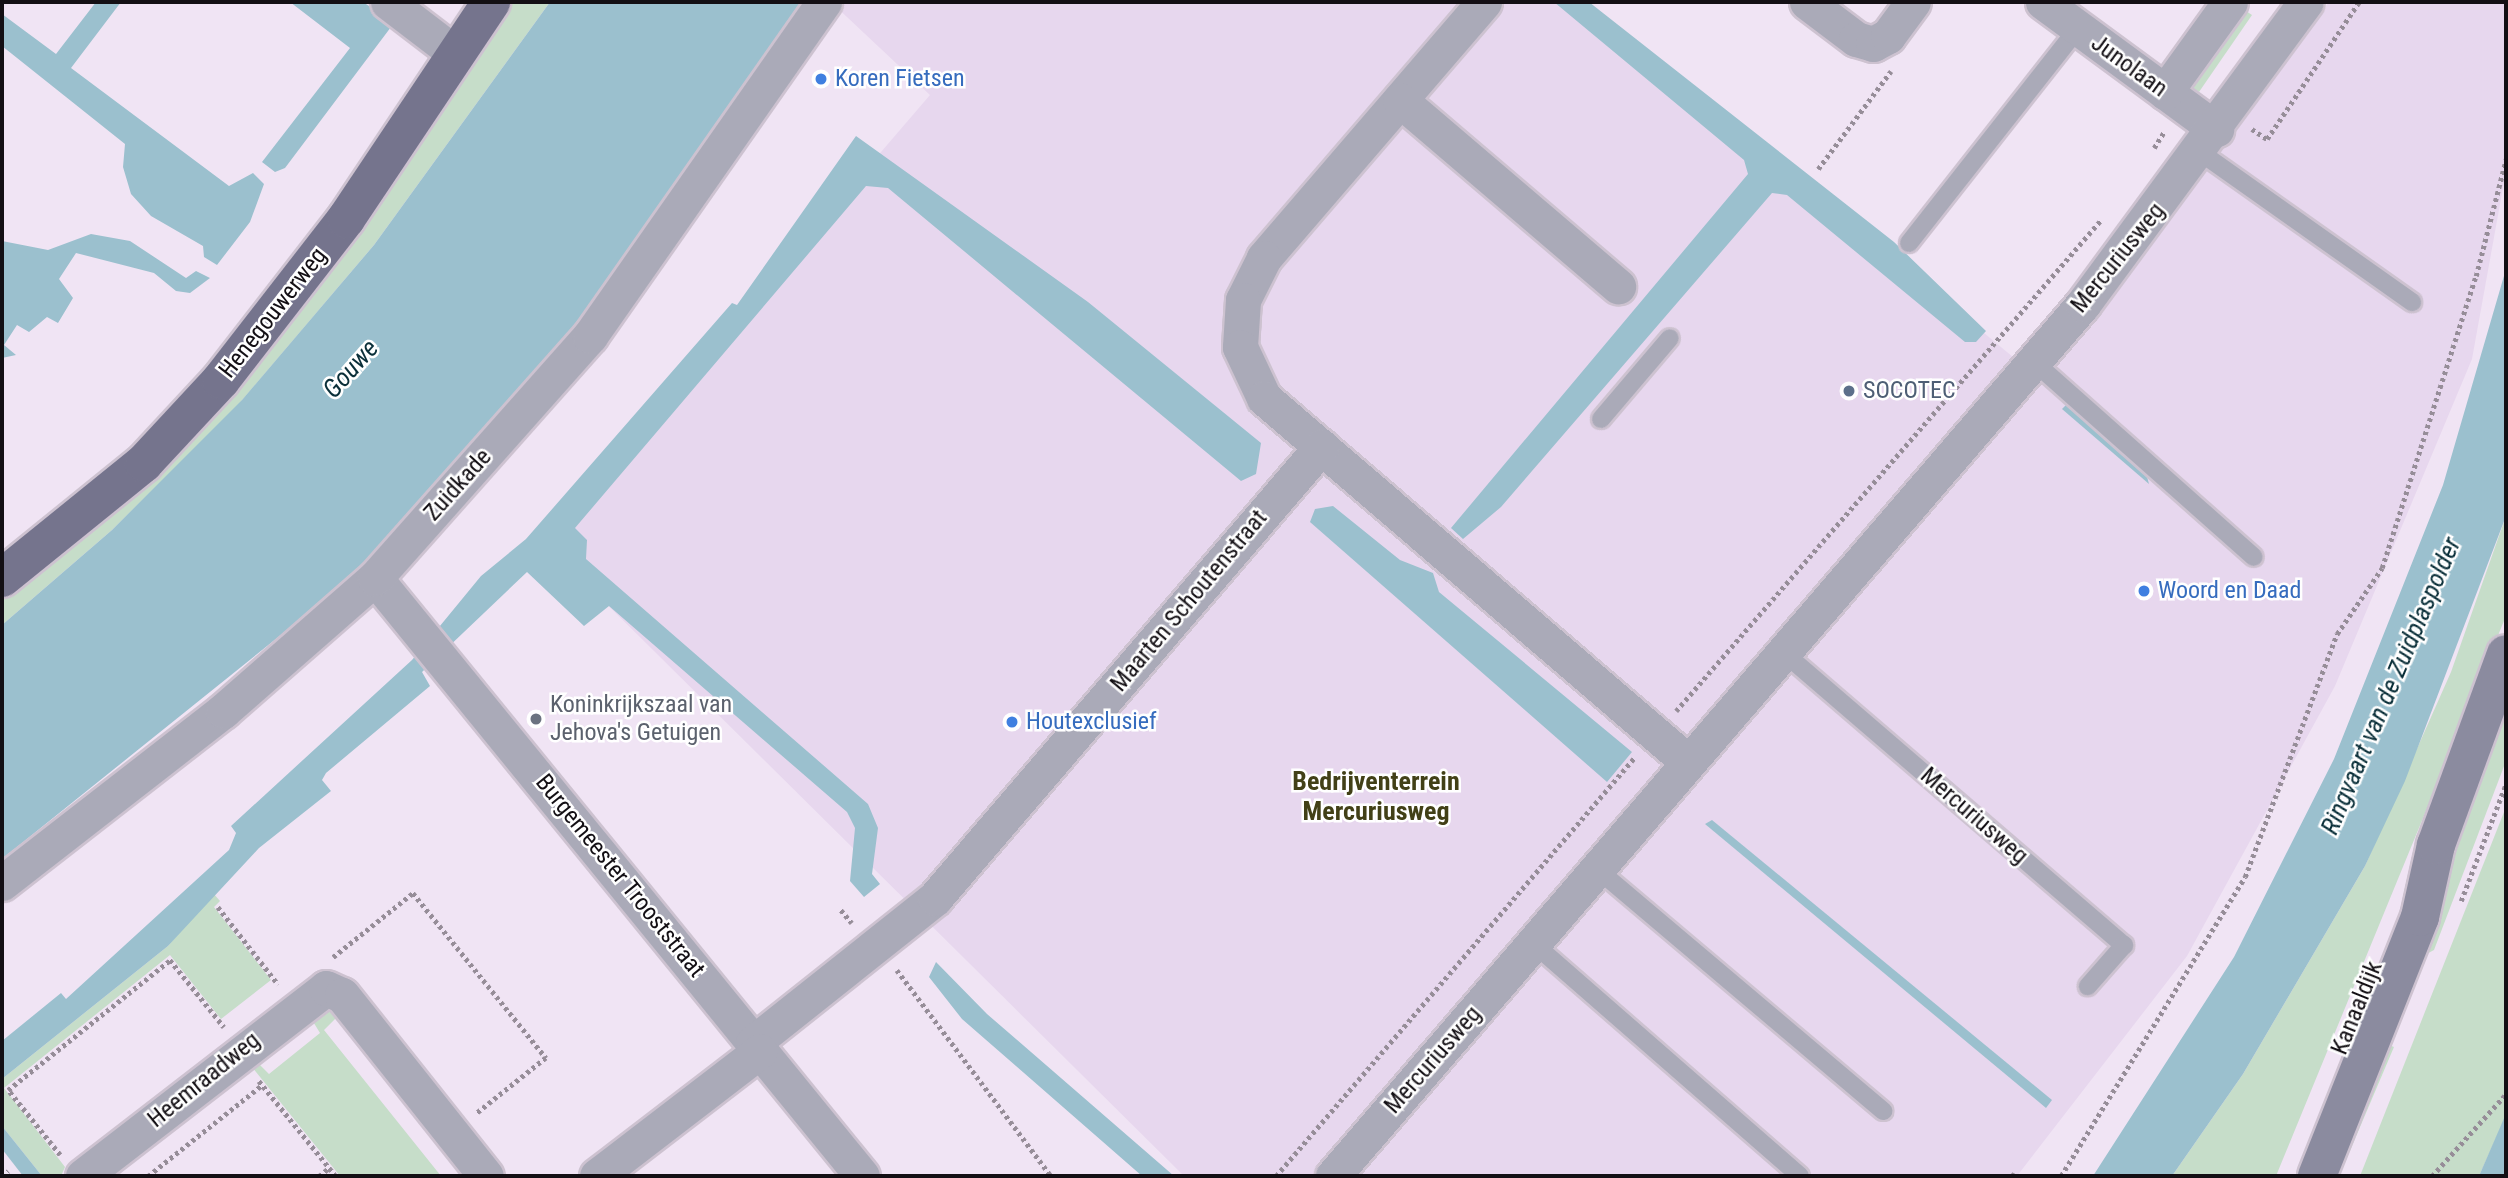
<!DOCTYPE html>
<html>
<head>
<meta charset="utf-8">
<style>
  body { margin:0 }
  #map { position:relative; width:2508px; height:1178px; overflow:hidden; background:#f0e4f4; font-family:"Roboto Condensed",sans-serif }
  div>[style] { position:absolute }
  .built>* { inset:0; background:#e7d7ee }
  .green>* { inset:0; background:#c6ddc9; transform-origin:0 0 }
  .water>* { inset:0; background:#9bc0ce }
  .path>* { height:4.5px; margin-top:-2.25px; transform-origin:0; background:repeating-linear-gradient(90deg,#968d98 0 3.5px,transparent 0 7px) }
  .roads { filter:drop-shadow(2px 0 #cdc2d0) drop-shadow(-2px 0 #cdc2d0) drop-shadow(0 2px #cdc2d0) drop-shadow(0 -2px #cdc2d0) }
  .lane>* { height:18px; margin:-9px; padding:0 9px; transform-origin:9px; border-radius:9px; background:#aaaab8 }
  .street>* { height:35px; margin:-17.5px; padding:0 17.5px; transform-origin:17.5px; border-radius:17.5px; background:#aaaab8 }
  .secondary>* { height:38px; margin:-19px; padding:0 19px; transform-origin:19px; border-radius:19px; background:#8b8b9f }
  .primary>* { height:38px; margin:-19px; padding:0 19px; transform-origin:19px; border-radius:19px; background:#75748d }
  .dots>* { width:19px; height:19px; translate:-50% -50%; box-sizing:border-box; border:4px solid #fff; border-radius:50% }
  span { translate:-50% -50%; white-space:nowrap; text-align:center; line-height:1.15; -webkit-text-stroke:5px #fff; paint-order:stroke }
  .street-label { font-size:24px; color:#130f14 }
  .shop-label { font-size:24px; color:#366cbe }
  .left { translate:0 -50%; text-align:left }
  .service-label { font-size:24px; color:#4e5e75 }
  .worship-label { font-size:24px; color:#5b616d }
  .water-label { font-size:26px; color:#0a2f39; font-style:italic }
  .neighbourhood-label { font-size:26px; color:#424017; font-weight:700 }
  .frame { position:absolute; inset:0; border:4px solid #130f14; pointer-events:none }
</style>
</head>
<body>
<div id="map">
  <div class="built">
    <i style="clip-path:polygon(831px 2px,1586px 2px,2031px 372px,2329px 2px,2506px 2px,2506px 171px,2472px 359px,2335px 686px,2187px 956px,2017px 1176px,1184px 1176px,545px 543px,930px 95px)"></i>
  </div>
  <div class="green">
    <i style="clip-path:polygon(512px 2px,550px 2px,374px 245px,232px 412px,112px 530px,2px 625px,2px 600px,113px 513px,233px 393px,335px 265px)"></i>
    <i style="clip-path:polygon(2237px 5px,2252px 15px,2199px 92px,2187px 84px)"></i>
    <i style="clip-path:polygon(2506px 516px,2506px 616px,2276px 1176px,2172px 1176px,2243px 1074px,2365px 866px,2451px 672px)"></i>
    <i style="clip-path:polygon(2506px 708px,2506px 761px,2434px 950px,2419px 958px)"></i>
    <i style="clip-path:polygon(2506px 807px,2506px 1116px,2479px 1176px,2360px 1176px)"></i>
    <i style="clip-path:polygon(213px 893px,220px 901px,214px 907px,271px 980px,221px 1019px,170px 955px,4px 1088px,65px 1167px,61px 1176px,42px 1176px,2px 1126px,2px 1079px,168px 946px)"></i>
    <i style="clip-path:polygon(325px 1003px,338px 1016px,324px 1030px,441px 1176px,340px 1176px,248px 1062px,254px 1059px,269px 1074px,320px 1033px,309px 1015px)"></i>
    <i style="left:2382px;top:1042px;width:13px;height:144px;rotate:23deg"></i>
  </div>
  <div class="water">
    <i style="clip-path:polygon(96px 2px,121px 2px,71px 68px,229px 186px,253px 173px,264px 184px,250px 222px,217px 265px,204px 257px,203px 246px,151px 216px,131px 194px,123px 167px,125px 144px,2px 46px,2px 14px,56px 54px)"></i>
    <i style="clip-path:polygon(290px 2px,363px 2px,394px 23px,285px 168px,275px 172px,262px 162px,350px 48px)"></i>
    <i style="clip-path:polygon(550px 2px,808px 2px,637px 261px,445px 486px,322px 602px,2px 859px,2px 625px,112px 530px,242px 400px,374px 245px)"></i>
    <i style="clip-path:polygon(1554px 2px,1589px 2px,1894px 242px,1986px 331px,1976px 342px,1965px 342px,1787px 195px,1772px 193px,1501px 507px,1463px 539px,1451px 528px,1748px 174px,1744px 160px)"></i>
    <i style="clip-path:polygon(856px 136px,1088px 302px,1261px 443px,1256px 474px,1241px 481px,888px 188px,866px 186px,575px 528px,587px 540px,586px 559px,868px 804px,878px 828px,872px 874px,880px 884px,864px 897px,850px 881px,855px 828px,847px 812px,609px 606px,584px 626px,527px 572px,422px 672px,430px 686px,326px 773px,322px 780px,331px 791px,259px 848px,168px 946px,2px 1079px,2px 1041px,61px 993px,66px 999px,229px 850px,236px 833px,231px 826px,412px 660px,481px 576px,526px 539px,732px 303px,737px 305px)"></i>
    <i style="clip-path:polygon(91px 234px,130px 241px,186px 278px,196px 271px,210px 278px,190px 293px,176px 291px,154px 273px,76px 253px,59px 279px,73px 298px,58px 323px,47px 317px,29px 332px,17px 325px,4px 345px,16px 355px,2px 358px,2px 241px,48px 250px)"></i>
    <i style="clip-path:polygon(2506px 269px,2506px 516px,2405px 781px,2365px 866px,2243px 1074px,2172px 1176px,2093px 1176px,2234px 957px,2334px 759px,2443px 485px)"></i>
    <i style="clip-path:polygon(2066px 405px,2146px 473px,2149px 484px,2062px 409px)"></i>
    <i style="clip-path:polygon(1333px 506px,1400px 560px,1433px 573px,1439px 592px,1632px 752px,1607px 782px,1310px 522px,1315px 509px)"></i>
    <i style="clip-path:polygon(1712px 820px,2052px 1100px,2046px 1108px,1705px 824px)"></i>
    <i style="clip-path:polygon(936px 962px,987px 1014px,1174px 1176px,1142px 1176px,962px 1019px,929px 977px)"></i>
    <i style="clip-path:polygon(2505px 1116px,2506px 1176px,2479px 1176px)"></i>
    <i style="clip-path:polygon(2px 1126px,42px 1176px,23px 1176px,2px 1149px)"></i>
  </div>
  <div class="path">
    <i style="left:2252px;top:129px;width:18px;rotate:34deg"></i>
    <i style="left:2267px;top:139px;width:165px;rotate:-56.1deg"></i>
    <i style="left:2154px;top:148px;width:19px;rotate:-58deg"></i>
    <i style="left:1818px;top:169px;width:122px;rotate:-53.3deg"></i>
    <i style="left:1676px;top:711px;width:649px;rotate:-49.12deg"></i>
    <i style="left:2461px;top:901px;width:125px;rotate:-69deg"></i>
    <i style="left:218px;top:907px;width:98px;rotate:52.1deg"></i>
    <i style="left:841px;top:910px;width:17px;rotate:50deg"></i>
    <i style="left:333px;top:957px;width:102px;rotate:-38.7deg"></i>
    <i style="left:413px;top:893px;width:212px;rotate:51.1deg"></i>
    <i style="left:546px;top:1058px;width:88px;rotate:141.4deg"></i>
    <i style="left:897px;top:970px;width:257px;rotate:53.2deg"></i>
    <i style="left:259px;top:1081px;width:122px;rotate:51deg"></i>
    <i style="left:60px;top:1155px;width:83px;rotate:-128.7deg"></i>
    <i style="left:8px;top:1090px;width:208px;rotate:-38.7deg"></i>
    <i style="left:170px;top:960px;width:86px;rotate:51.1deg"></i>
    <i style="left:2011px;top:1174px;width:4px;rotate:27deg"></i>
    <i style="left:2px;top:1176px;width:8px;rotate:-40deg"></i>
    <i style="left:148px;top:1176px;width:146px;rotate:-38.6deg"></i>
    <i style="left:319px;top:1176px;width:13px;rotate:-39deg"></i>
    <i style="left:1276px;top:1176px;width:552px;rotate:-49.41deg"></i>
    <i style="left:2061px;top:1176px;width:351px;rotate:-58.4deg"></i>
    <i style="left:2245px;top:877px;width:260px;rotate:-69.3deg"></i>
    <i style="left:2337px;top:634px;width:80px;rotate:-55.7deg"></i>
    <i style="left:2382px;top:568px;width:307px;rotate:-72.2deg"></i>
    <i style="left:2476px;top:276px;width:121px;rotate:-75.6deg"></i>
    <i style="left:2432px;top:1176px;width:110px;rotate:-47.9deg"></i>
  </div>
  <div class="roads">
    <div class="lane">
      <i style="left:2200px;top:152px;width:260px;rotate:35.3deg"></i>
      <i style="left:1909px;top:243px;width:273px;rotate:-51.8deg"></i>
      <i style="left:2033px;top:361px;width:295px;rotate:41.6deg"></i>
      <i style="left:1601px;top:419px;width:106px;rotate:-49.6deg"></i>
      <i style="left:1783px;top:652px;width:450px;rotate:40.7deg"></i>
      <i style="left:2124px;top:945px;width:55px;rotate:131.3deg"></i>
      <i style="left:1597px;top:869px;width:375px;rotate:40.2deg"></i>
      <i style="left:1533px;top:943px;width:354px;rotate:41.1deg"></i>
    </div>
    <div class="street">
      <i style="left:388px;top:2px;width:86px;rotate:37.4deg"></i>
      <i style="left:1484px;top:2px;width:338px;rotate:130.7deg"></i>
      <i style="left:1264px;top:258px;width:47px;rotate:116.6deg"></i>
      <i style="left:1243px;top:300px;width:47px;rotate:93.7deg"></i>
      <i style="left:1240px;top:347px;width:56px;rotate:64.8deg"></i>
      <i style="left:1264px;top:398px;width:559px;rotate:40.65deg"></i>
      <i style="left:1807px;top:2px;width:61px;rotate:37.1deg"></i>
      <i style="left:1856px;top:39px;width:18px;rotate:16deg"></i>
      <i style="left:1873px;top:44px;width:17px;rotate:-28deg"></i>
      <i style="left:1888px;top:36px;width:42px;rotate:-53.7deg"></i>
      <i style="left:2043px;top:2px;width:215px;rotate:36.3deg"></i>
      <i style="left:2165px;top:92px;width:111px;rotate:-54.2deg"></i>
      <i style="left:1400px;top:100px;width:287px;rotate:40.5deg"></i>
      <i style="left:375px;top:578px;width:771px;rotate:50.84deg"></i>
      <i style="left:2px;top:883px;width:280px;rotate:-37.9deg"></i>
      <i style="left:223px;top:711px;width:202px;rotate:-41.2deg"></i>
      <i style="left:375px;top:578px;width:324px;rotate:-48.4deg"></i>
      <i style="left:590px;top:336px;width:408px;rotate:-55deg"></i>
      <i style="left:753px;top:1043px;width:233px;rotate:-38.5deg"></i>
      <i style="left:935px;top:898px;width:594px;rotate:-49.44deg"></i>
      <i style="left:83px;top:1176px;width:307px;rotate:-37.7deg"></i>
      <i style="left:326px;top:988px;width:17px;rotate:24deg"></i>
      <i style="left:342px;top:995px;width:231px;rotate:51.5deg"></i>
      <i style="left:597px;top:1176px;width:205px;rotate:-37.5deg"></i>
      <i style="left:1333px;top:1176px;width:1150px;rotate:-49.3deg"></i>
      <i style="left:2083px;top:304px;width:375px;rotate:-53.6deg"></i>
    </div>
    <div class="secondary">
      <i style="left:2317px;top:1176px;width:279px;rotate:-68.3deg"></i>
      <i style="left:2420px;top:917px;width:74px;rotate:-77.5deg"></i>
      <i style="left:2436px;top:845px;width:203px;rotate:-69.9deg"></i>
    </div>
    <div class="primary">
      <i style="left:2px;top:578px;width:183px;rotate:-39deg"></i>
      <i style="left:144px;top:463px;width:113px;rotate:-47.1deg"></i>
      <i style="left:221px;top:380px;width:204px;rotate:-52.2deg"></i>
      <i style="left:346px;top:219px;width:261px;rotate:-56.2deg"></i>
    </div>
  </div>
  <div class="dots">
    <i style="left:821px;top:79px;background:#3f7fe0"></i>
    <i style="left:1849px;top:391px;background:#5c6f8a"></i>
    <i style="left:2144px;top:591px;background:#3f7fe0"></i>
    <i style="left:536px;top:719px;background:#6b7280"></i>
    <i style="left:1012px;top:722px;background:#3f7fe0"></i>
  </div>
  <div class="street-label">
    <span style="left:2129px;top:66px;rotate:36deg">Junolaan</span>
    <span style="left:2118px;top:258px;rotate:-51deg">Mercuriusweg</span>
    <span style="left:273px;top:313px;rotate:-52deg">Henegouwerweg</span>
    <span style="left:458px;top:485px;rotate:-48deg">Zuidkade</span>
    <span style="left:1189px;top:601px;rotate:-50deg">Maarten Schoutenstraat</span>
    <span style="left:1974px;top:816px;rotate:41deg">Mercuriusweg</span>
    <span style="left:620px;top:876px;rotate:51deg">Burgemeester Trooststraat</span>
    <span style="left:2357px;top:1008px;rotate:-68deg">Kanaaldijk</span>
    <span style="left:1433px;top:1060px;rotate:-49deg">Mercuriusweg</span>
    <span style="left:204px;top:1080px;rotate:-39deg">Heemraadweg</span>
  </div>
  <div class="shop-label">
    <span class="left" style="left:835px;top:79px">Koren Fietsen</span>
    <span class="left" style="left:2158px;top:591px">Woord en Daad</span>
    <span class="left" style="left:1026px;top:722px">Houtexclusief</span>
  </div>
  <div class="service-label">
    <span class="left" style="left:1863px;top:391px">SOCOTEC</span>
  </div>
  <div class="worship-label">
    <span class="left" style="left:550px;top:719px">Koninkrijkszaal van<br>Jehova's Getuigen</span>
  </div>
  <div class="water-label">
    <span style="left:351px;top:369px;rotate:-48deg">Gouwe</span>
    <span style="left:2391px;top:686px;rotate:-67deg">Ringvaart van de Zuidplaspolder</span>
  </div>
  <div class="neighbourhood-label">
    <span style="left:1376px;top:797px">Bedrijventerrein<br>Mercuriusweg</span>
  </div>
  <div class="frame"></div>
</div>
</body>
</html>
